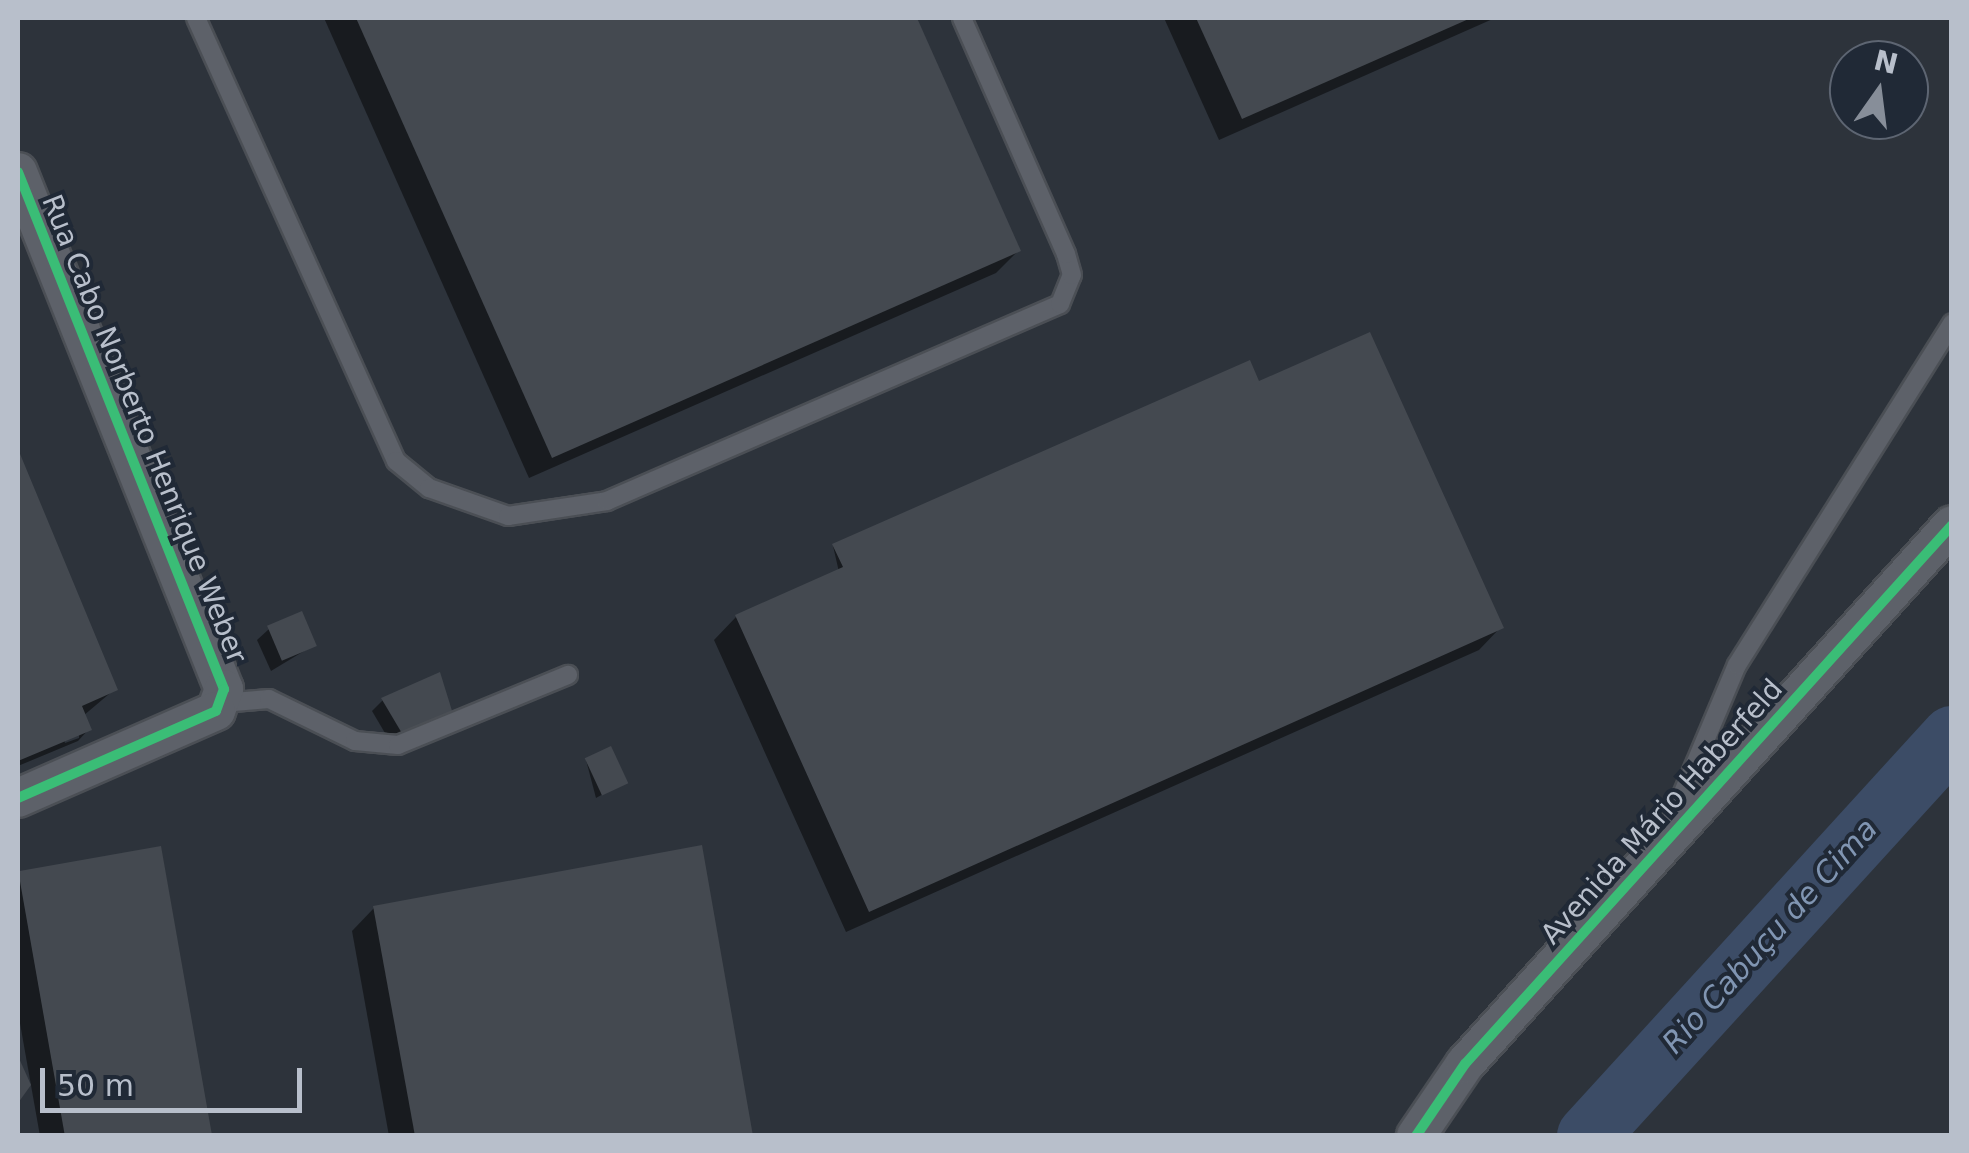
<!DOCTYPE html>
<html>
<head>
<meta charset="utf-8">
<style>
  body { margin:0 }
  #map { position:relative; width:1969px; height:1153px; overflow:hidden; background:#2d333b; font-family:"DejaVu Sans",sans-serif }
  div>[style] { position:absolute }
  .shadow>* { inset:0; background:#0007 }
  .river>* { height:62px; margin:-31px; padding:0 31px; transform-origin:31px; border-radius:31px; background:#3c4c66 }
  .building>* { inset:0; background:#444950; transform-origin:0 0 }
  .roads { filter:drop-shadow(2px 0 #4b4f55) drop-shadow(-2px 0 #4b4f55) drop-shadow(0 2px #4b4f55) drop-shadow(0 -2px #4b4f55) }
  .lane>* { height:18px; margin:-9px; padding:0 9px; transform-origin:9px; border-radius:9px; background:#5d6169 }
  .street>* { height:38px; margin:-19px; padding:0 19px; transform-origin:19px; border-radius:19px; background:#5d6169 }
  .cycleway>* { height:10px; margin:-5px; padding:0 5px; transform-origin:5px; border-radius:5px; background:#3abd76 }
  span { translate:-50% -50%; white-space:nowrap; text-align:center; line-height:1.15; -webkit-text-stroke:8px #202936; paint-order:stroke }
  .street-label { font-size:28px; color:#b8bfcb }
  .water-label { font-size:30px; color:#8095b2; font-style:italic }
  .frame { position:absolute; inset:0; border:20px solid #b8bfcb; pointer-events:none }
  .north { position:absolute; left:1829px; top:40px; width:100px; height:100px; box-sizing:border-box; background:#202936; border:2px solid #5d6572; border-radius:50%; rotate:14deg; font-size:28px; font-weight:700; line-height:40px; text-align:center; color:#b8bfcb }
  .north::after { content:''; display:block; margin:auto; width:35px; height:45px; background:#878e99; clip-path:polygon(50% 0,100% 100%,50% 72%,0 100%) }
  .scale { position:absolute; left:40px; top:1068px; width:262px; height:45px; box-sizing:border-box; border:5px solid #b8bfcb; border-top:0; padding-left:12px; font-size:30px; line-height:35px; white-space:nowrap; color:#b8bfcb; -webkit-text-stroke:8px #202936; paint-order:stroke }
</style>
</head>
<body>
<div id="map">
  <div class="shadow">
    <i style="clip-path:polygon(324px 18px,915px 18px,1018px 251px,996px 273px,529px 478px)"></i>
    <i style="clip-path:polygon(1164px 18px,1495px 18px,1219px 140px)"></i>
    <i style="clip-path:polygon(evenodd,18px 455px,115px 689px,83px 716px,89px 729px,78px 741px,18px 766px,18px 455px,79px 733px,79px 738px,65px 743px,64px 739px,79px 733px)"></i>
    <i style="clip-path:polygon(833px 546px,1501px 627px,1479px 650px,846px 932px,714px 640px,736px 617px,839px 572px)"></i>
    <i style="clip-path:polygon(269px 629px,314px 645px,271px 671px,257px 640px)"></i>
    <i style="clip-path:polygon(383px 700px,450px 713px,392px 745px,372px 711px)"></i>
    <i style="clip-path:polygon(586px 760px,625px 782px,596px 798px)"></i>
    <i style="clip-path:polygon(19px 874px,211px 1136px,40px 1136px,18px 1012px)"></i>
    <i style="clip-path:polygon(374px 908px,752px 1136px,389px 1136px,352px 931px)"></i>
  </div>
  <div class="river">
    <i style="left:1588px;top:1136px;width:540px;rotate:-47.63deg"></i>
  </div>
  <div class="building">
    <i style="clip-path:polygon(356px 18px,917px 18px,1021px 251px,552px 458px)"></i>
    <i style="clip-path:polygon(1196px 18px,1471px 18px,1242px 119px)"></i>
    <i style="clip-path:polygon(1370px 332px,1504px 628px,869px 912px,735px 615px,843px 567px,832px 544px,1250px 360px,1259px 381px)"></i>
    <i style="clip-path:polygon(18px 449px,118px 690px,82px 706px,92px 730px,18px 761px)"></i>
    <i style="left:302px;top:611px;width:38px;height:38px;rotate:67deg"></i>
    <i style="clip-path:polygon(440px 672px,453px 714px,403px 735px,381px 698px)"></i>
    <i style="left:611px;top:746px;width:41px;height:29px;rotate:65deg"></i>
    <i style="clip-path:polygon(702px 845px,753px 1136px,415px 1136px,373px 906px)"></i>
    <i style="left:161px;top:846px;width:295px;height:145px;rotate:80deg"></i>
    <i style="clip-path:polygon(18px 1056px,31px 1085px,18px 1103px)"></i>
  </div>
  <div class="roads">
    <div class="lane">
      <i style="left:196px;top:18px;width:486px;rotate:65.7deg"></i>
      <i style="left:396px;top:461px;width:43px;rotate:39.3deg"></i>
      <i style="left:429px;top:488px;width:84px;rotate:19.5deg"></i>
      <i style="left:508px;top:516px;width:100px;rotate:-8.6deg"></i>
      <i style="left:607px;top:501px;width:494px;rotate:-23.5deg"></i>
      <i style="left:1060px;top:304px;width:31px;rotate:-68deg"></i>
      <i style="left:1072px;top:275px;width:22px;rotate:-106deg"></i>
      <i style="left:1066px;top:254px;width:258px;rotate:-113.8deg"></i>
      <i style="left:222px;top:703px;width:47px;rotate:-4.9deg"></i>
      <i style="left:269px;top:699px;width:96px;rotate:26deg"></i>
      <i style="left:355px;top:741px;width:43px;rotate:5.3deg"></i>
      <i style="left:398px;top:745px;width:184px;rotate:-22.4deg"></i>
      <i style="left:1671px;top:821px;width:169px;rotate:-67.1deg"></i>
      <i style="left:1737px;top:665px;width:404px;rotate:-57.8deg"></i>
    </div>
    <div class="street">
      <i style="left:18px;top:172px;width:557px;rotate:68.28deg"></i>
      <i style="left:224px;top:689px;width:23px;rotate:110deg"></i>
      <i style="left:216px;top:711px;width:216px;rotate:156.3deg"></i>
      <i style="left:1416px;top:1136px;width:87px;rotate:-55.8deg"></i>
      <i style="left:1465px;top:1064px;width:726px;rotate:-47.9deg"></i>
    </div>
  </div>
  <div class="cycleway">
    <i style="left:18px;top:172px;width:557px;rotate:68.28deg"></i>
    <i style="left:224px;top:689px;width:23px;rotate:110deg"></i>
    <i style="left:216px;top:711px;width:216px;rotate:156.3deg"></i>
    <i style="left:1416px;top:1136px;width:87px;rotate:-55.8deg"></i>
    <i style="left:1465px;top:1064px;width:726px;rotate:-47.9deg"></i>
  </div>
  <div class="street-label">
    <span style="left:144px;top:429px;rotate:68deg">Rua Cabo Norberto Henrique Weber</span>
    <span style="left:1662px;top:812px;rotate:-48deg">Avenida Mário Haberfeld</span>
  </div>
  <div class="water-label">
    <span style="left:1770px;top:936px;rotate:-48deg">Rio Cabuçu de Cima</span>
  </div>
  <div class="frame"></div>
  <div class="north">N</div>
  <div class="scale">50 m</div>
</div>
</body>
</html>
